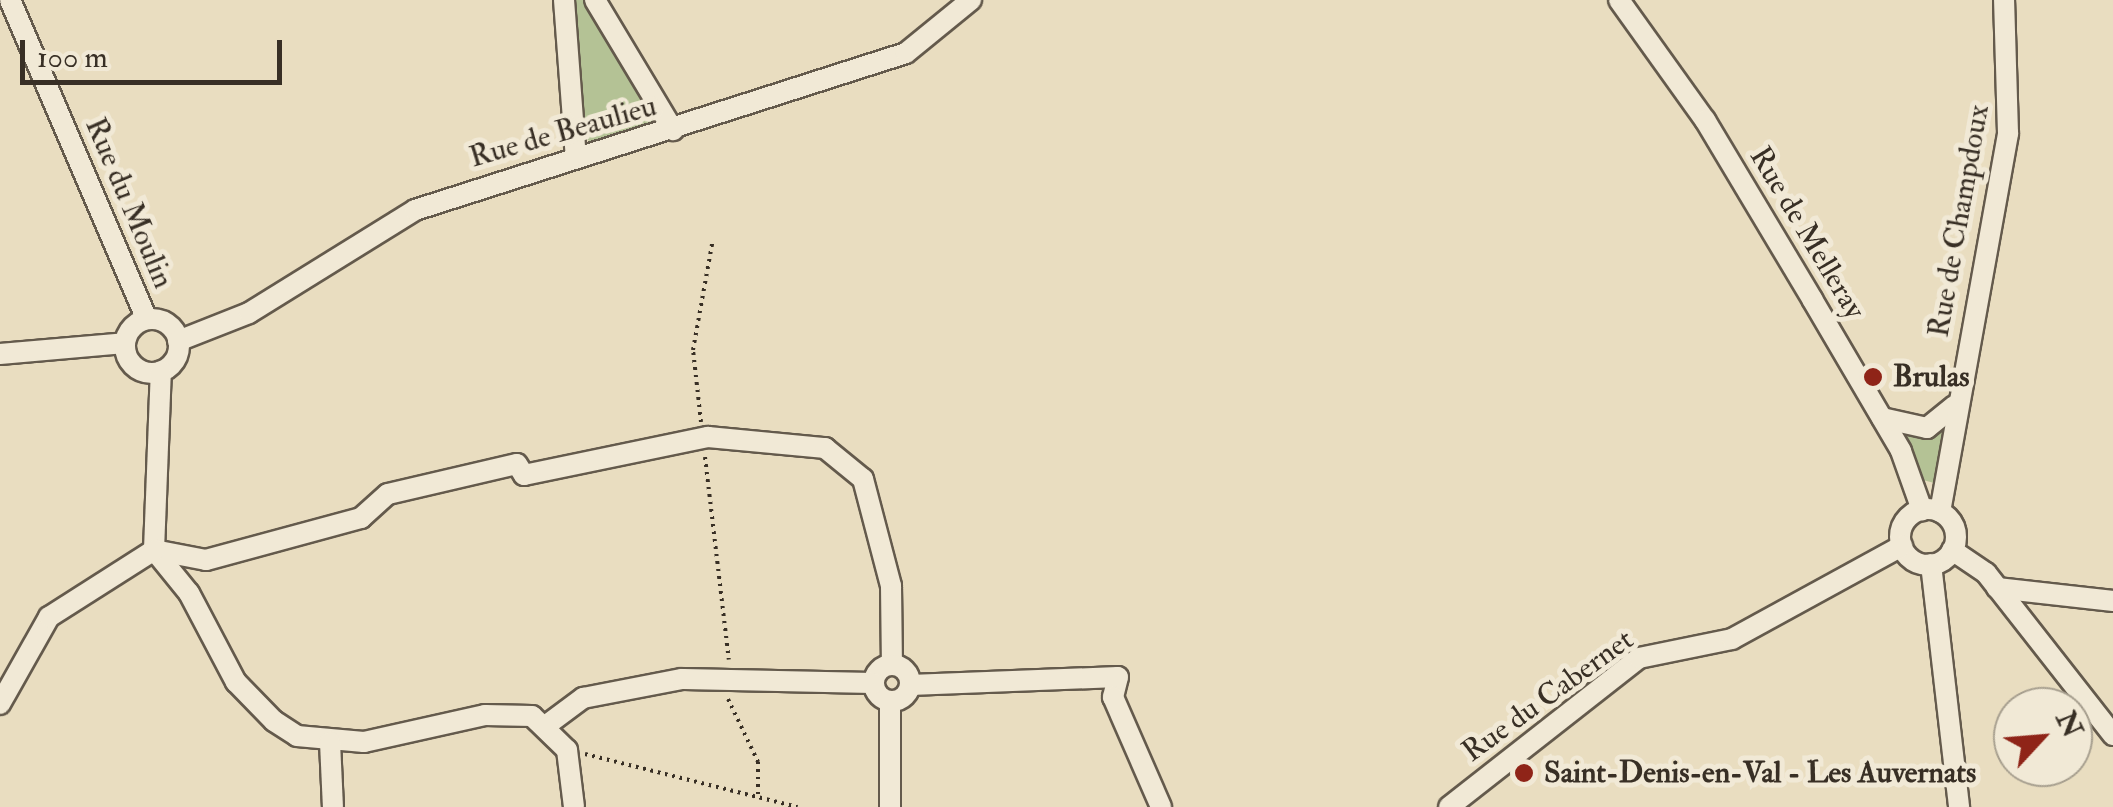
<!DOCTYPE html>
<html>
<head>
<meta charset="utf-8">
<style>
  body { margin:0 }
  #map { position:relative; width:2113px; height:807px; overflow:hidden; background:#e9ddc0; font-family:"IM FELL Double Pica",serif }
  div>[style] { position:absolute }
  .green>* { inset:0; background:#b4c295 }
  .path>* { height:4px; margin-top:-2px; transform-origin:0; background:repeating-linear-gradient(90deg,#382f25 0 2.5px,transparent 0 7.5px) }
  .path>.ring { margin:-2px; padding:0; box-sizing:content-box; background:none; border:4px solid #382f25; border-radius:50% }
  .roads { filter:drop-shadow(2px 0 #645a4c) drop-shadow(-2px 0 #645a4c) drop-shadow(0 2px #645a4c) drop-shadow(0 -2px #645a4c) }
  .minor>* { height:20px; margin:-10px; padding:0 10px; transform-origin:10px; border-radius:10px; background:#f1e9d6 }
  .minor>.ring { margin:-10px; padding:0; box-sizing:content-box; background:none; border:20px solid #f1e9d6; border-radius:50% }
  .dots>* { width:28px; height:28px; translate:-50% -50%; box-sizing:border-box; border:5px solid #f1e9d6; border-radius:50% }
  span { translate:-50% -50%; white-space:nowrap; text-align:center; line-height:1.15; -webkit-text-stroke:10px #f1e9d6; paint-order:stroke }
  .street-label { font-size:30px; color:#382f25 }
  .poi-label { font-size:30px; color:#382f25; font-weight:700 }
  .left { translate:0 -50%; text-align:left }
  .north { position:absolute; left:1993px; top:687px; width:100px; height:100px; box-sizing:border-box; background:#f1e9d6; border:2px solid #a79f8f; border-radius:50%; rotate:64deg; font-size:28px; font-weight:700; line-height:40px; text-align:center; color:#382f25 }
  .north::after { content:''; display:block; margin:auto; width:35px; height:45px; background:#8f2418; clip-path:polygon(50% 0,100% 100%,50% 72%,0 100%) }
  .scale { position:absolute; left:20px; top:40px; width:262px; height:45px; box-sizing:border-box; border:5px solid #382f25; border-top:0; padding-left:12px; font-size:30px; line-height:35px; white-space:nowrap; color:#382f25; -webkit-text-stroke:8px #f1e9d6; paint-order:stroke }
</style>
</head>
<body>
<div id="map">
  <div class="green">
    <i style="clip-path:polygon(572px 0,589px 0,656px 117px,652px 123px,591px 142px,578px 133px)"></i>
    <i style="clip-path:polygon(1944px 426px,1938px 484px,1923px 480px,1902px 433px)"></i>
  </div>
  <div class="path">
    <i style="left:701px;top:422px;width:72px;rotate:-96.3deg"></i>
    <i style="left:693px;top:350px;width:108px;rotate:-79.8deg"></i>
    <i style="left:705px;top:457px;width:204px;rotate:83.3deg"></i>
    <i class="ring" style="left:1892px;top:499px;width:70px;height:70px"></i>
    <i style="left:728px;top:699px;width:70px;rotate:64.5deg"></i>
    <i style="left:758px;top:762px;width:35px;rotate:90deg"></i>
    <i style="left:585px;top:754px;width:219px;rotate:14deg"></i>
  </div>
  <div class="roads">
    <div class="minor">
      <i style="left:10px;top:0;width:347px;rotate:66.8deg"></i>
      <i style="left:564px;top:0;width:158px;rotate:85.7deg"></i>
      <i style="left:595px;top:0;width:152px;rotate:59deg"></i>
      <i style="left:1619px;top:0;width:148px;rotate:54.4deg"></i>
      <i style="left:1705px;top:120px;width:209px;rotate:59.1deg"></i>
      <i style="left:1812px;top:299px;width:176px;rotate:59.6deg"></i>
      <i style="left:1901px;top:451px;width:63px;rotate:70.4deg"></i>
      <i class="ring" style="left:125px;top:319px;width:34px;height:34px"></i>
      <i style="left:178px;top:341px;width:76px;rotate:-21.5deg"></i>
      <i style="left:249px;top:313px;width:195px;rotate:-31.8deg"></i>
      <i style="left:415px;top:210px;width:515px;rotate:-17.73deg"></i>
      <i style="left:906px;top:53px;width:84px;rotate:-39.2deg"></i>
      <i style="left:0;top:354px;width:125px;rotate:-5deg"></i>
      <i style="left:1882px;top:418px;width:46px;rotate:12.5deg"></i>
      <i style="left:1927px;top:428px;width:35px;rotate:-39deg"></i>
      <i class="ring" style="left:1900px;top:509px;width:36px;height:36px"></i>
      <i style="left:1940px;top:512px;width:385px;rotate:-79.8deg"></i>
      <i style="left:2008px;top:133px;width:133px;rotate:-91.7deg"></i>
      <i style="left:154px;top:550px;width:53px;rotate:10.9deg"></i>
      <i style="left:206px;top:560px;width:161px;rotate:-15.2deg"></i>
      <i style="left:361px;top:518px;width:36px;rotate:-42deg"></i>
      <i style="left:388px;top:494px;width:132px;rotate:-13.1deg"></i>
      <i style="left:517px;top:464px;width:13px;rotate:58deg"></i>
      <i style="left:524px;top:475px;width:188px;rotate:-11.7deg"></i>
      <i style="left:708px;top:437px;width:118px;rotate:5.4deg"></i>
      <i style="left:825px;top:448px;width:49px;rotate:39.2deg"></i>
      <i style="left:863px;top:479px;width:111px;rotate:75.3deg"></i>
      <i style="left:891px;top:586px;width:79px;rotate:89.3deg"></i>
      <i style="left:154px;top:550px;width:55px;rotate:50.9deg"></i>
      <i style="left:189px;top:593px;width:101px;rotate:62.2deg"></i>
      <i style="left:236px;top:682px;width:54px;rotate:45.7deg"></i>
      <i style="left:274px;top:721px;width:27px;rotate:33deg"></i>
      <i style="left:297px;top:736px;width:67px;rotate:5.1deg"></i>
      <i style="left:364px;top:742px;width:124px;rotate:-12.6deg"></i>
      <i style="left:485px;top:715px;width:47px;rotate:1.2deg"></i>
      <i style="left:532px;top:716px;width:49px;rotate:44.2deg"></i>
      <i style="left:567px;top:750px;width:57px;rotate:83deg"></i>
      <i style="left:154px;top:550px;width:179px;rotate:-87.8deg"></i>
      <i style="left:1952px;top:550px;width:41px;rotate:34.1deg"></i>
      <i style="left:1986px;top:573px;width:206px;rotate:51.9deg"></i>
      <i style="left:1931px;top:564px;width:245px;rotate:83.4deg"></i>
      <i style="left:1997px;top:588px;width:117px;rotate:6.4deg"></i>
      <i class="ring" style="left:874px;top:665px;width:16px;height:16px"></i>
      <i style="left:910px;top:685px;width:208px;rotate:-2.2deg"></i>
      <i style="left:1118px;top:677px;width:21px;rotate:104deg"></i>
      <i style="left:1113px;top:697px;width:120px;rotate:66.4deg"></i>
      <i style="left:890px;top:701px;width:106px;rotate:90deg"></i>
      <i style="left:0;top:704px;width:100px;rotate:-60.6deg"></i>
      <i style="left:49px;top:617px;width:125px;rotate:-32.5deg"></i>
      <i style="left:548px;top:724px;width:44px;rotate:-36.6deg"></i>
      <i style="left:583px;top:698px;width:101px;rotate:-10.9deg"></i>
      <i style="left:682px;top:679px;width:192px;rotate:1.2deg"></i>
      <i style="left:330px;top:742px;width:65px;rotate:87.4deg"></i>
      <i style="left:1449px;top:807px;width:241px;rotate:-38.1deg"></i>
      <i style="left:1639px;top:658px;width:95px;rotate:-11.5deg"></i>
      <i style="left:1732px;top:639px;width:194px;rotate:-28.7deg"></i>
    </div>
  </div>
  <div class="dots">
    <i style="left:1873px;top:377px;background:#8f2418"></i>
    <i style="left:1524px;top:773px;background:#8f2418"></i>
  </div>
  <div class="street-label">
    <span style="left:563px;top:132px;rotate:-16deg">Rue de Beaulieu</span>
    <span style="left:129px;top:203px;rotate:67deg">Rue du Moulin</span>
    <span style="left:1959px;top:221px;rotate:-80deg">Rue de Champdoux</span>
    <span style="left:1807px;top:233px;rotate:59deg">Rue de Melleray</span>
    <span style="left:1548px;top:696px;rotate:-36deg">Rue du Cabernet</span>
  </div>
  <div class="poi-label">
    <span class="left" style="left:1893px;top:377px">Brulas</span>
    <span class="left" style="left:1544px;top:773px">Saint-Denis-en-Val - Les Auvernats</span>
  </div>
  <div class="north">N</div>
  <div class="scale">100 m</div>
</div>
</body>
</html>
